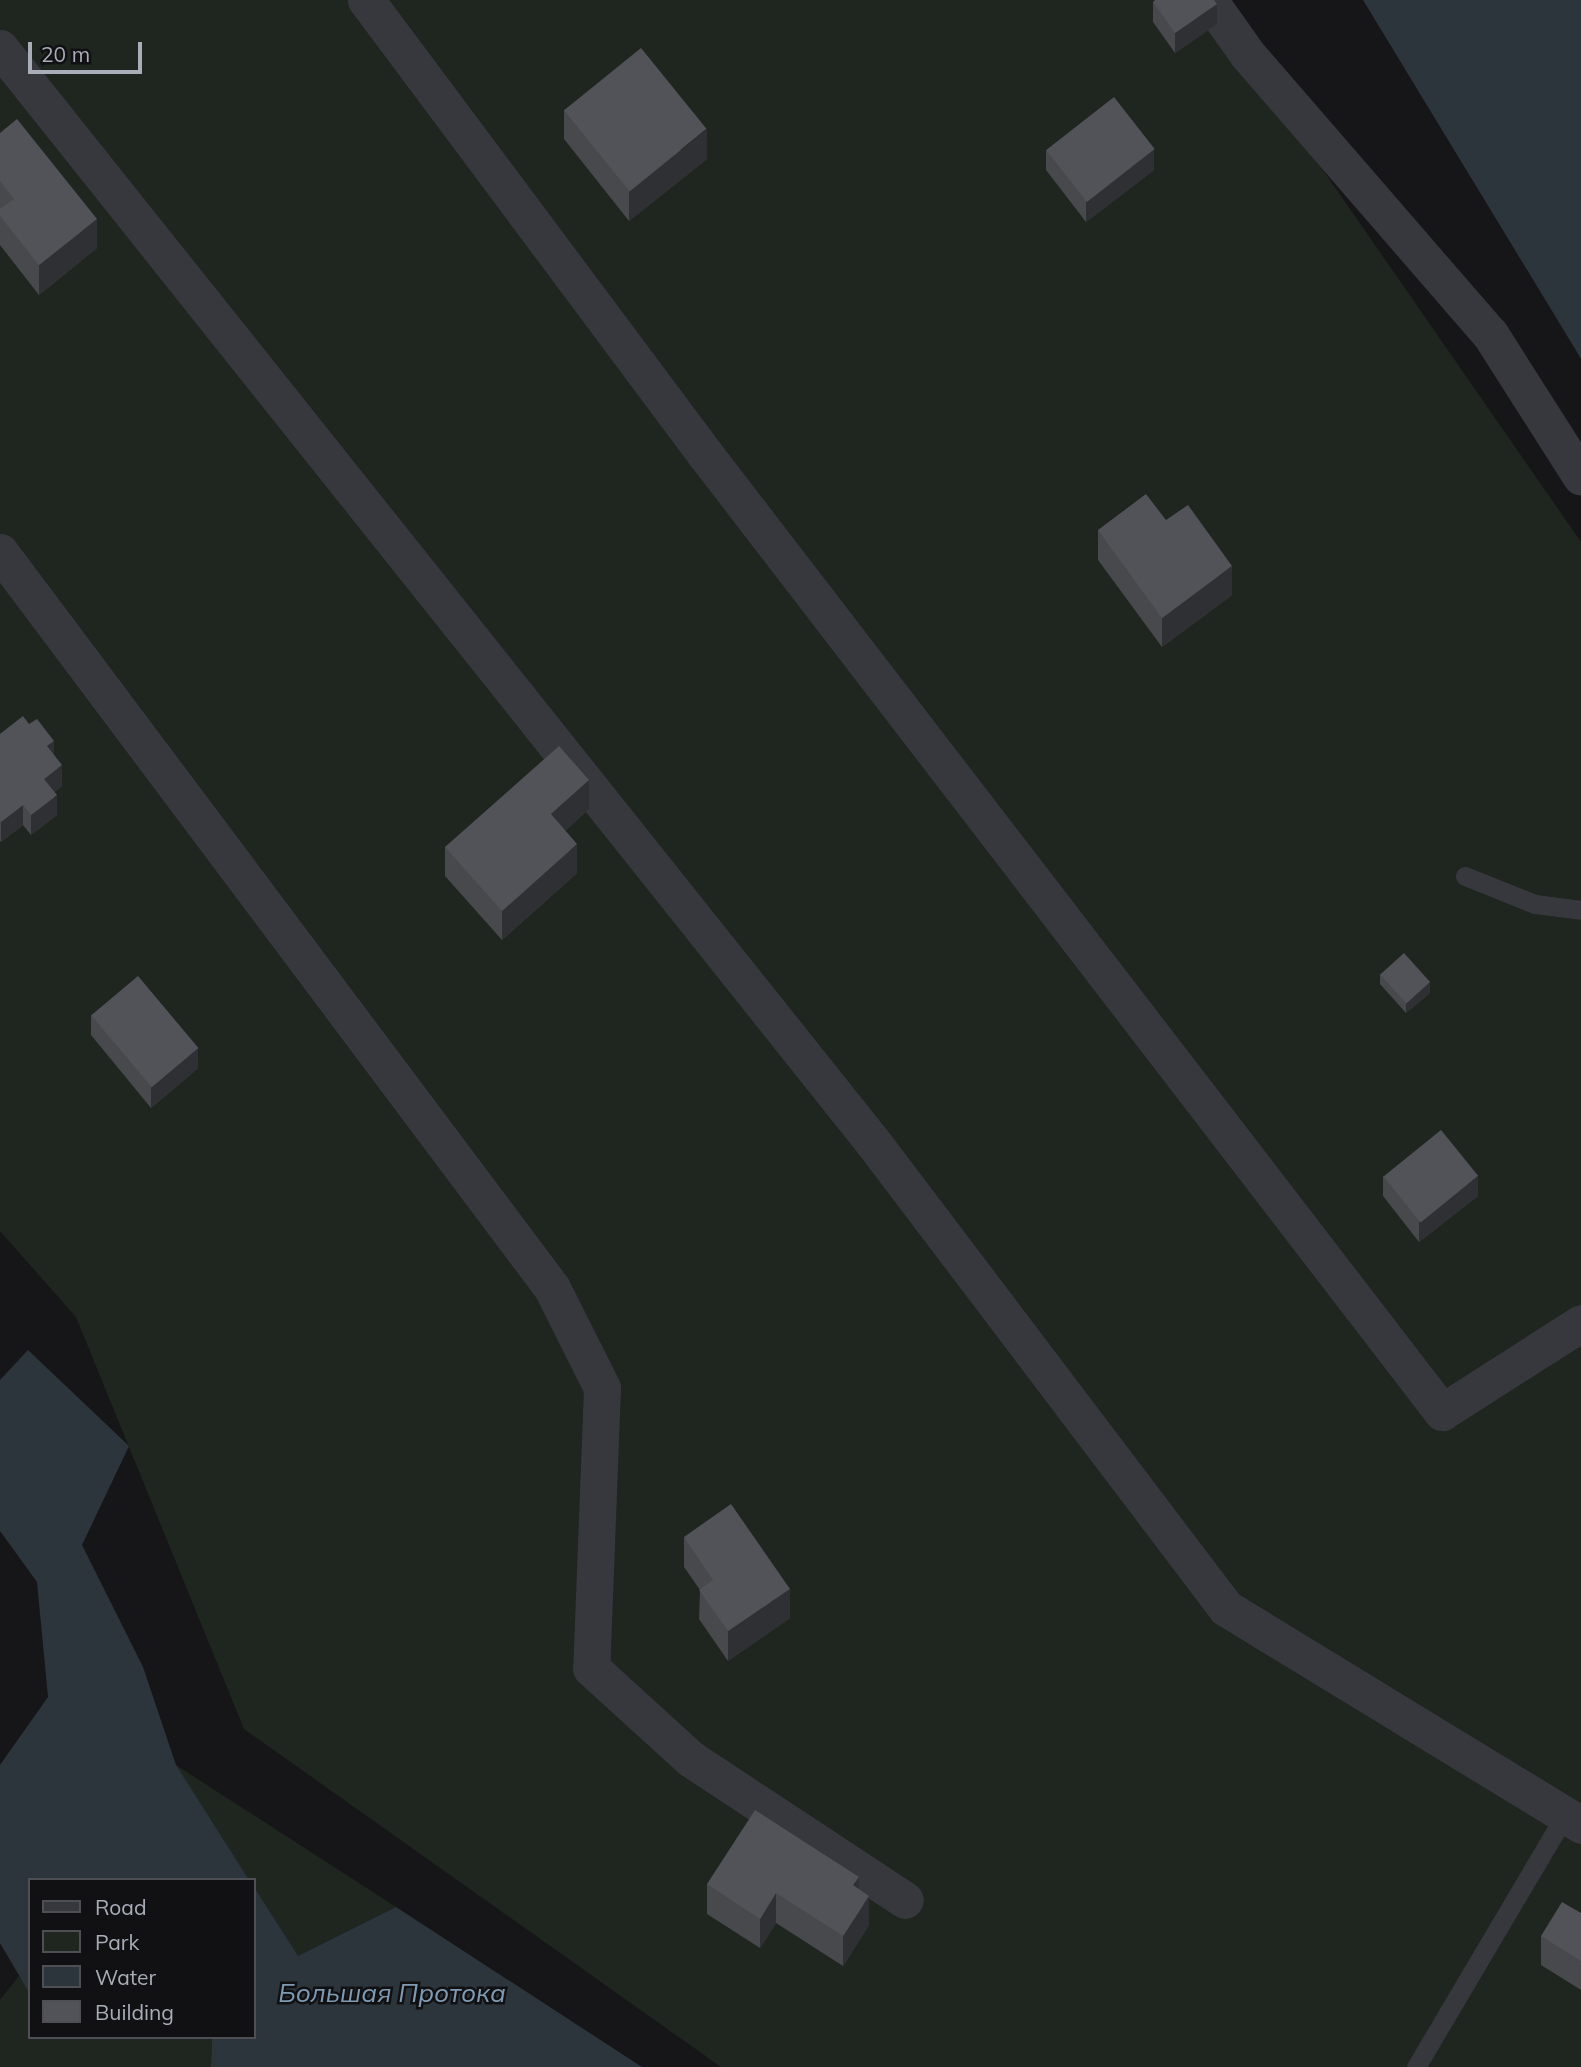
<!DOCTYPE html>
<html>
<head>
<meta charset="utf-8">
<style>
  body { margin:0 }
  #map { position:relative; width:1581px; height:2067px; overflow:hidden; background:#161618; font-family:Mulish,sans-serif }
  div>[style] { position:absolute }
  .green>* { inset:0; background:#1e261f }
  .water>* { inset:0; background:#2c353c }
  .lane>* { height:19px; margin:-9.5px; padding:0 9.5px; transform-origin:9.5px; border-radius:9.5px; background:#37383d }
  .street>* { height:37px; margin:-18.5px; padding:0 18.5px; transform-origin:18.5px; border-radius:18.5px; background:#37383d }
  .wall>* { inset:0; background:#47494d }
  .shaded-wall>* { inset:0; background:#2f3033 }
  .building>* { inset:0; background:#525359; transform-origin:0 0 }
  span { translate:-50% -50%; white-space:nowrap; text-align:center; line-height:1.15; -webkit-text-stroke:5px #111113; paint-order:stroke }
  .water-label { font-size:26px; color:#7f9bb3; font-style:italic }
  .legend { position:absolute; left:28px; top:1878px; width:228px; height:161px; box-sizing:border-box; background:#111113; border:2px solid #4d4f55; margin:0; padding:9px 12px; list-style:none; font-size:21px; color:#a8adb8 }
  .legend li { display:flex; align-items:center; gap:14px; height:35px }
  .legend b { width:35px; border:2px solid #4d4f55 }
  .scale { position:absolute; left:28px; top:42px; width:114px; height:32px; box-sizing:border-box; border:4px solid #a8adb8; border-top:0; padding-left:9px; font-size:21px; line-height:24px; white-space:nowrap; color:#a8adb8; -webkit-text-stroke:5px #111113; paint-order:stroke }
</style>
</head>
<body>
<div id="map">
  <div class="green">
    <i style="clip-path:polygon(0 0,1205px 0,1581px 542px,1581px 2067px,721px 2067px,244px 1729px,76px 1317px,0 1231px)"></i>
    <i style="clip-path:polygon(176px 1765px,396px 1907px,254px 1979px,254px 1880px,93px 1880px)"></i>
    <i style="clip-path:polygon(30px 1962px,30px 2037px,212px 2037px,211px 2067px,0 2067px,0 2000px)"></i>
  </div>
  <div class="water">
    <i style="clip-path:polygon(1363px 0,1581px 0,1581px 359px,1580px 357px)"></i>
    <i style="clip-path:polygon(28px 1350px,129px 1446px,82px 1545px,143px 1667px,176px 1765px,249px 1880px,30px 1880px,30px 1994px,0 1943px,0 1765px,48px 1697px,37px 1582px,0 1531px,0 1380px)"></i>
    <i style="clip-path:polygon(254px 1887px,298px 1956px,396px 1907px,642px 2067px,211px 2067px,212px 2037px,254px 2037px)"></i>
  </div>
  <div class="lane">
    <i style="left:1465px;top:876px;width:75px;rotate:21.8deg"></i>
    <i style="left:1535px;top:904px;width:46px;rotate:7.4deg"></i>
    <i style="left:1416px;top:2067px;width:293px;rotate:-59.4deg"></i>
  </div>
  <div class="street">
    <i style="left:366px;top:0;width:567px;rotate:53.25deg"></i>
    <i style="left:705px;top:454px;width:1209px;rotate:52.43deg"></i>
    <i style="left:1442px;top:1412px;width:165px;rotate:-32.6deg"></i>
    <i style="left:1209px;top:0;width:67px;rotate:54.7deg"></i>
    <i style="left:1248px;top:55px;width:369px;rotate:49.1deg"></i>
    <i style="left:1490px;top:334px;width:169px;rotate:57.5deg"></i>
    <i style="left:0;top:48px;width:1398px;rotate:51.42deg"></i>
    <i style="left:872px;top:1141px;width:586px;rotate:52.84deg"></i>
    <i style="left:1226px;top:1608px;width:416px;rotate:31.4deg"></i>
    <i style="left:0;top:552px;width:920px;rotate:53.13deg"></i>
    <i style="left:552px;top:1288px;width:112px;rotate:63.4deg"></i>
    <i style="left:602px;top:1388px;width:280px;rotate:92.2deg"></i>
    <i style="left:591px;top:1668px;width:135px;rotate:42.3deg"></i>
    <i style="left:691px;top:1759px;width:256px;rotate:33.4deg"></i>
  </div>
  <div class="wall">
    <i style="clip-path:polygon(1153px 2px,1217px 24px,1175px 53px,1153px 22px)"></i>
    <i style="clip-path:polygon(564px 110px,707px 159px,629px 221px,564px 139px)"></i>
    <i style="clip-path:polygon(0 133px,97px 248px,39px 295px,0 245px)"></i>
    <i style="clip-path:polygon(1046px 150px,1154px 170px,1086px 222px,1046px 170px)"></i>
    <i style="clip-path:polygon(1166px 520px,1232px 595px,1162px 647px,1098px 560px,1098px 530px)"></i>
    <i style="clip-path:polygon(0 734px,54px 754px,62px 786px,54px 792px,57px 815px,31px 835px,23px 825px,1px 842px,0 841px)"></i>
    <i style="clip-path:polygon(589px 809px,565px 831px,577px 873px,502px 940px,445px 876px,445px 847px)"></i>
    <i style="clip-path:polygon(1380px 974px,1430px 993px,1406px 1013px,1380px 984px)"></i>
    <i style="clip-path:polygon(91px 1015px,198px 1068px,151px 1108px,91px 1035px)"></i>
    <i style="clip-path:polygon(1383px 1176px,1478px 1196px,1419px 1242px,1383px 1196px)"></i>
    <i style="clip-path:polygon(684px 1537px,790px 1618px,728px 1661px,699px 1619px,700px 1590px,684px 1567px)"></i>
    <i style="clip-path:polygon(707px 1884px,859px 1889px,869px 1925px,843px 1966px,776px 1923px,760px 1948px,707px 1914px)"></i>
    <i style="clip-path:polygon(1581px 1913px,1581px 1990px,1541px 1965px,1541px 1936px)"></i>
  </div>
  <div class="shaded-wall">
    <i style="clip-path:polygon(1217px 4px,1217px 24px,1175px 53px,1175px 33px)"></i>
    <i style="clip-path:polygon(707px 129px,707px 159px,629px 221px,629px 192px)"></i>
    <i style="clip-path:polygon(1154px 149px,1154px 170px,1086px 222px,1086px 202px)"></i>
    <i style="clip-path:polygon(97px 219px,97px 248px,39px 295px,39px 265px)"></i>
    <i style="clip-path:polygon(1232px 566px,1232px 595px,1162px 647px,1162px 618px)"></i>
    <i style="clip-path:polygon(54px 741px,54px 761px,47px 746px)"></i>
    <i style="clip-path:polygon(62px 765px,62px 786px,44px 799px,44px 779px)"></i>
    <i style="clip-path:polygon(589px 780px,589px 809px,551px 844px,551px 814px)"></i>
    <i style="clip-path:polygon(57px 795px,57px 815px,31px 835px,31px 815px)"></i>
    <i style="clip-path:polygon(23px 805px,23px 825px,1px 842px,1px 822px)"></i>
    <i style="clip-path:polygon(577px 844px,577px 873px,502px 940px,502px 911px)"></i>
    <i style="clip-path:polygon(1430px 982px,1430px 993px,1406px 1013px,1406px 1003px)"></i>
    <i style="clip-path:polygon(198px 1048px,198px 1068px,151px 1108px,151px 1087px)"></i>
    <i style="clip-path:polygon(1478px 1176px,1478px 1196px,1419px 1242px,1419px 1222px)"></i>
    <i style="clip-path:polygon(790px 1589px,790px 1618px,728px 1661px,728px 1631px)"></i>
    <i style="clip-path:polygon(859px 1877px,859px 1906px,853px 1885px)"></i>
    <i style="clip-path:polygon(776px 1893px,776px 1923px,760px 1948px,760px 1919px)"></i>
    <i style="clip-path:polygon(869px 1896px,869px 1925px,843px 1966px,843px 1936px)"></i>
  </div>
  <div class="building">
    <i style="clip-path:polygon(1155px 0,1214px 0,1217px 4px,1175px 33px,1153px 2px)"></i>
    <i style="left:641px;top:48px;width:104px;height:99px;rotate:51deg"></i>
    <i style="left:1114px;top:97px;width:66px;height:86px;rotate:52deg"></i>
    <i style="clip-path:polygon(17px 119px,97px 219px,39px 265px,0 216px,0 209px,14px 199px,0 181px,0 133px)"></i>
    <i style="clip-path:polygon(1146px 494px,1166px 520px,1188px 505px,1232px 566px,1162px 618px,1098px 530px)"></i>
    <i style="clip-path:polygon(23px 716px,29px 724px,37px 719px,54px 741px,47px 746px,62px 765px,44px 779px,57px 795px,31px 815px,23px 805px,1px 822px,0 820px,0 734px)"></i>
    <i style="clip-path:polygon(559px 746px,589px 780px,551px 814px,577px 844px,502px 911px,445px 847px)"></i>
    <i style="left:1404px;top:953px;width:39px;height:32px;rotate:48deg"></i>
    <i style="left:138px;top:976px;width:94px;height:61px;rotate:50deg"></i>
    <i style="left:1441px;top:1130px;width:59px;height:74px;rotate:51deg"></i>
    <i style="clip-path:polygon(731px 1504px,790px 1589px,728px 1631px,699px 1590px,713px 1580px,684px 1537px)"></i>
    <i style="clip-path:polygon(755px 1810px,859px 1877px,853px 1885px,869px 1896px,843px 1936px,776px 1893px,760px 1919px,707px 1884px)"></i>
    <i style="clip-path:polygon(1562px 1902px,1581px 1913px,1581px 1961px,1541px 1936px)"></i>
  </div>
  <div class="water-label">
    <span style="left:392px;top:1993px">Большая Протока</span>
  </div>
  <ul class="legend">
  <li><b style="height:9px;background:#37383d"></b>Road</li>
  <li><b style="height:19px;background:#1e261f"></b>Park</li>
  <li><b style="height:19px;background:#2c353c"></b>Water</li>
  <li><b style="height:19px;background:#525359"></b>Building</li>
  </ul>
  <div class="scale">20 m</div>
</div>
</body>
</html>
